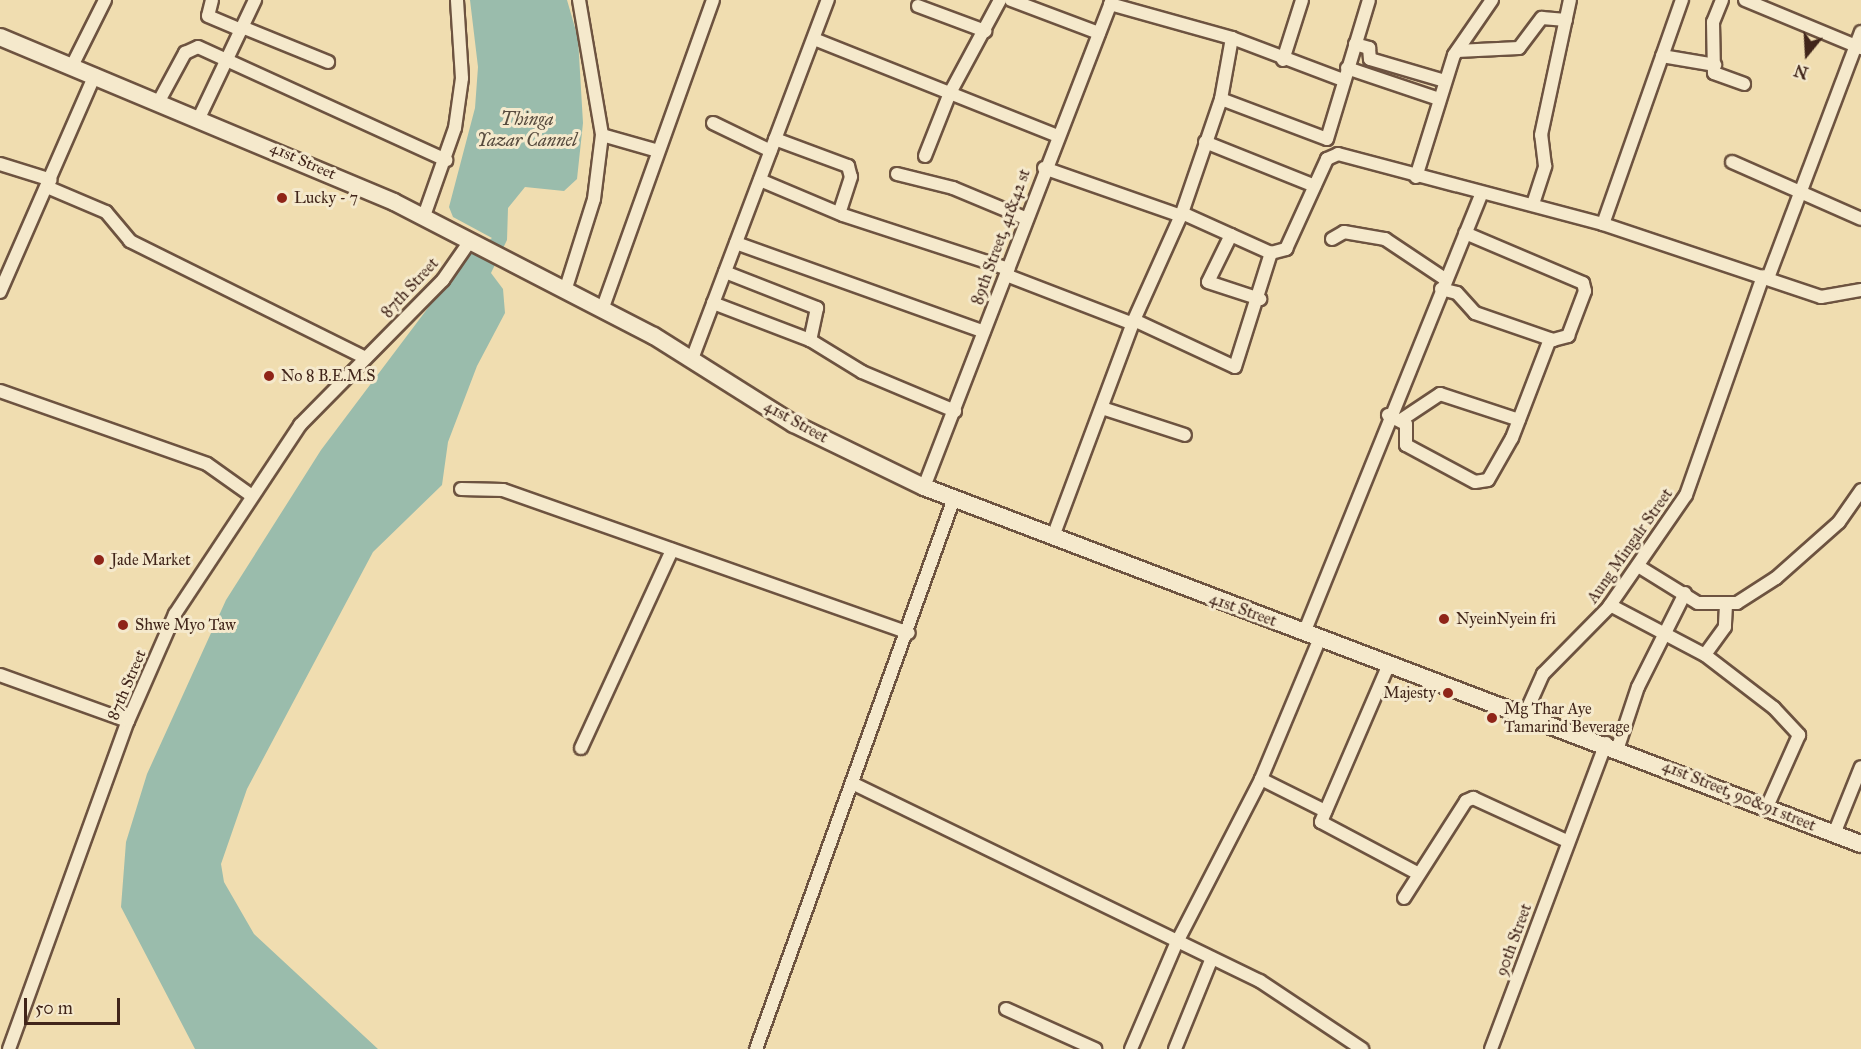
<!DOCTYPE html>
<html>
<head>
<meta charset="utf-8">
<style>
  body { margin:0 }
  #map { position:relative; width:1861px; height:1049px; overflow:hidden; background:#f0ddb0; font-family:"IM FELL Great Primer",serif }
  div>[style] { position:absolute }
  .water>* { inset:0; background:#9abcac }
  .roads { filter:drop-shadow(2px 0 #6d5340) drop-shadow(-2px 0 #6d5340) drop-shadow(0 2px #6d5340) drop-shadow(0 -2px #6d5340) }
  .minor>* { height:12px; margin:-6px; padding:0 6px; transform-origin:6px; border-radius:6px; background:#f5e9cc }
  .secondary>* { height:16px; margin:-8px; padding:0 8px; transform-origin:8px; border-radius:8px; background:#f5e9cc }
  .dots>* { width:16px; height:16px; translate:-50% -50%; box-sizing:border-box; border:3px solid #f5e9cc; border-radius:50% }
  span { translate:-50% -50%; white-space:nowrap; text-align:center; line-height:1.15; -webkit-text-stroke:6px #f5e9cc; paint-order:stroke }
  .street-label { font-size:16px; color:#41251a }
  .poi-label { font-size:16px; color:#41251a }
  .left { translate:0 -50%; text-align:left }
  .right { translate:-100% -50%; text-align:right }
  .water-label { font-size:18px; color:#574b3e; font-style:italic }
  .north { position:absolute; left:1777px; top:24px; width:60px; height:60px; -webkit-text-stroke:4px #f5e9cc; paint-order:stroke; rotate:198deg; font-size:16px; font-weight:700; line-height:24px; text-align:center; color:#41251a }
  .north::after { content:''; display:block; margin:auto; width:21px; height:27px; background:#41251a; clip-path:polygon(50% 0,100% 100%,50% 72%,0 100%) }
  .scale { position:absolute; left:24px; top:998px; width:96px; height:27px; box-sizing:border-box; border:3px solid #41251a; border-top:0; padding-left:8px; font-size:18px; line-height:21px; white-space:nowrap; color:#41251a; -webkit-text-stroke:4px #f5e9cc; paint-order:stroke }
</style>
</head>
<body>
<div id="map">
  <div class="water">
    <i style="clip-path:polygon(470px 0,567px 0,578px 38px,583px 123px,577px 179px,564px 191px,525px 187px,508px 208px,507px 240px,491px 273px,503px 289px,505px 313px,477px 366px,448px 442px,442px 485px,373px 552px,247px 789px,221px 864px,224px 882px,254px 934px,378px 1049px,195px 1049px,121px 907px,126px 842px,147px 774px,226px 600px,321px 450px,467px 256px,492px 238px,453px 217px,449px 207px,475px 108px,478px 67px)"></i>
  </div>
  <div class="roads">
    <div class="minor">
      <i style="left:212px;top:0;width:16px;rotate:104deg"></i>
      <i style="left:208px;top:16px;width:36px;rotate:23deg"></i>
      <i style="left:579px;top:0;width:137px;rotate:80.3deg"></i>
      <i style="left:1011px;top:0;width:94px;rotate:20.6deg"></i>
      <i style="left:1722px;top:0;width:24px;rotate:112deg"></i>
      <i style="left:1713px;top:22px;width:51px;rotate:88.9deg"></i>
      <i style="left:1714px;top:73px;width:32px;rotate:20deg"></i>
      <i style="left:1745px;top:0;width:126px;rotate:22.5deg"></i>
      <i style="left:1110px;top:4px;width:127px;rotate:15.6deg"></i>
      <i style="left:1232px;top:38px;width:119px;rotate:20.7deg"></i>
      <i style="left:918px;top:6px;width:72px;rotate:20.5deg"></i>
      <i style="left:242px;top:27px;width:93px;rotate:22.1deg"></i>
      <i style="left:814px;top:39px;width:263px;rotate:21.7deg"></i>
      <i style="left:1355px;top:44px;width:15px;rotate:16deg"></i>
      <i style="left:1369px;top:48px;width:11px;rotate:85deg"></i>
      <i style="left:1370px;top:59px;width:78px;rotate:16.3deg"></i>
      <i style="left:1457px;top:51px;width:62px;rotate:-2.8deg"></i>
      <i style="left:1519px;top:48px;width:38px;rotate:-53deg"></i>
      <i style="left:1542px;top:18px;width:24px;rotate:5deg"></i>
      <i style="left:1662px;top:56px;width:54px;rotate:9.6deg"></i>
      <i style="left:1283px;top:60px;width:63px;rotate:-72.4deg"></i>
      <i style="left:72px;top:66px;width:74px;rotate:-63.4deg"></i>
      <i style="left:1347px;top:68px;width:97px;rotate:18.6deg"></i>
      <i style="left:1221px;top:99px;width:113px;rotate:20.7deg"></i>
      <i style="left:1327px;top:139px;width:145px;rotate:-73.2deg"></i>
      <i style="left:159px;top:101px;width:55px;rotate:-61.6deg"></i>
      <i style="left:185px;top:53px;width:14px;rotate:-25deg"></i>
      <i style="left:198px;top:47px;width:273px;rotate:24.5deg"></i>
      <i style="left:199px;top:118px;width:131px;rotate:-64.6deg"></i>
      <i style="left:713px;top:123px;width:64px;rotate:25.8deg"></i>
      <i style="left:775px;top:139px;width:78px;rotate:20.3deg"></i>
      <i style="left:848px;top:166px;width:11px;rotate:75deg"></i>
      <i style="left:851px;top:177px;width:38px;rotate:108deg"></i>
      <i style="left:1205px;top:142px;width:118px;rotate:21.8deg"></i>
      <i style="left:925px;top:156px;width:68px;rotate:-68.4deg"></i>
      <i style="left:950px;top:93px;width:106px;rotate:-61.7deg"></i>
      <i style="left:1732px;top:162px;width:141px;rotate:23.8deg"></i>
      <i style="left:0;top:164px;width:53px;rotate:17.4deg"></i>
      <i style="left:1044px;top:168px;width:142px;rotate:19.3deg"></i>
      <i style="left:897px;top:174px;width:58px;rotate:14deg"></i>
      <i style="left:953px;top:188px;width:78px;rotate:22.6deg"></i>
      <i style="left:1416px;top:177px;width:128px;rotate:-72.7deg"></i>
      <i style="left:1454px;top:55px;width:67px;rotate:-55.4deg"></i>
      <i style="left:760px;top:180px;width:90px;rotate:22.9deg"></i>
      <i style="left:843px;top:215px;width:174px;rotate:18.1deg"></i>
      <i style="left:47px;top:187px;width:64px;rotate:23deg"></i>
      <i style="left:106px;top:212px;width:38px;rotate:50deg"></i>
      <i style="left:130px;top:241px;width:263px;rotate:26.4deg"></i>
      <i style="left:1533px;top:204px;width:40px;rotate:-72deg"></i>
      <i style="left:1545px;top:166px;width:31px;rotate:-97deg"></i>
      <i style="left:1541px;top:135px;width:138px;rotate:-77.9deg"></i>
      <i style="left:1182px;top:213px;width:98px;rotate:24.2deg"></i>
      <i style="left:1271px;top:253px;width:16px;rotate:-15deg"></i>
      <i style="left:1286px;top:249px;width:99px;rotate:-65.5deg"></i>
      <i style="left:1327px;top:159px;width:12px;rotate:-24deg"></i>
      <i style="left:1338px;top:154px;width:274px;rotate:14.8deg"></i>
      <i style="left:1603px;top:224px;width:230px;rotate:18.5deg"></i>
      <i style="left:1821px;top:297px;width:41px;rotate:-9.9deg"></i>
      <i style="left:424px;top:216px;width:93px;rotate:-70.6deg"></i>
      <i style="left:455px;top:128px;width:50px;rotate:-82deg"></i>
      <i style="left:462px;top:78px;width:78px;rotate:-93.7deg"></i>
      <i style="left:1603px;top:224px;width:238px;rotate:-70.6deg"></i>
      <i style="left:1231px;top:235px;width:52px;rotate:116.1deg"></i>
      <i style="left:1208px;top:282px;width:55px;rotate:18.1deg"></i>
      <i style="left:1332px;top:239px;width:14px;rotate:-30deg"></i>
      <i style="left:1344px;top:232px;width:42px;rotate:9.7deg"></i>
      <i style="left:1385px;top:239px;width:72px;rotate:33.7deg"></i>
      <i style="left:736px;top:243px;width:263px;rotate:19.7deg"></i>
      <i style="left:725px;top:272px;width:99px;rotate:21.4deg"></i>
      <i style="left:817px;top:308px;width:33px;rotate:102deg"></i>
      <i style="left:1006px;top:275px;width:136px;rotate:21.1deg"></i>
      <i style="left:1768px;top:278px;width:263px;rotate:-69.3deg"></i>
      <i style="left:1441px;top:289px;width:16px;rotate:14deg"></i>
      <i style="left:1457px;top:293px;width:27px;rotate:48deg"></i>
      <i style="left:1475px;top:313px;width:83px;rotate:19.1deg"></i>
      <i style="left:1553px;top:340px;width:16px;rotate:-15deg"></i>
      <i style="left:1568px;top:336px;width:48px;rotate:-69.3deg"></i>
      <i style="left:1585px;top:291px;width:8px;rotate:-104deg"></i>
      <i style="left:1583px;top:283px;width:128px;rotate:-157deg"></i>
      <i style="left:565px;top:291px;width:96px;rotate:-72.5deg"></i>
      <i style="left:594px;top:199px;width:64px;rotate:-82.9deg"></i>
      <i style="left:602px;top:135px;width:58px;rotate:15.9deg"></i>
      <i style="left:0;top:292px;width:237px;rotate:-66.4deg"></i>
      <i style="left:713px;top:303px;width:104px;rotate:20.9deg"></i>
      <i style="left:810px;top:340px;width:61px;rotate:31.6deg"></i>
      <i style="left:862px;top:372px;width:101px;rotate:22.8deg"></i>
      <i style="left:602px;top:310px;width:329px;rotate:-70.3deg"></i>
      <i style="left:1134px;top:320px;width:111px;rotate:25deg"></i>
      <i style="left:1235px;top:367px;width:120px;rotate:-72.5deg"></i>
      <i style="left:692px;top:359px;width:384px;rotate:-69.3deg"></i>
      <i style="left:0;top:391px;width:219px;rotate:19.4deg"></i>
      <i style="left:207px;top:464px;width:55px;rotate:35.4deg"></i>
      <i style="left:1102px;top:408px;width:87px;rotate:18deg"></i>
      <i style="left:1388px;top:415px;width:20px;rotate:27deg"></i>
      <i style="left:1406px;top:424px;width:21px;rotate:90deg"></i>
      <i style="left:1406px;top:445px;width:78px;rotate:28.2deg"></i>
      <i style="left:1475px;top:482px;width:13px;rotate:-9deg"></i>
      <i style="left:1488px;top:480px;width:48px;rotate:-60.3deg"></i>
      <i style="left:1512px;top:438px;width:106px;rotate:-69deg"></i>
      <i style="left:1401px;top:420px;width:47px;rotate:-33.7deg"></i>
      <i style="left:1440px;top:394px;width:83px;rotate:18.2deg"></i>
      <i style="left:924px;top:487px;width:522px;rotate:-68.89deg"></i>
      <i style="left:461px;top:489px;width:42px;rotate:1.4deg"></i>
      <i style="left:503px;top:490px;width:430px;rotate:19.4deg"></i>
      <i style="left:1054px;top:534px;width:228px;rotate:-69.5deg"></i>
      <i style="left:1134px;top:320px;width:117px;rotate:-65.8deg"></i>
      <i style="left:1182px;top:213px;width:120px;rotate:-71.1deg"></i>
      <i style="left:1221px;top:99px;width:62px;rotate:-79.8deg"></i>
      <i style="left:1638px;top:566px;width:70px;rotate:31.7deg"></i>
      <i style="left:1698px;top:603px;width:39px"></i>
      <i style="left:1737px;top:603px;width:46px;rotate:-32.7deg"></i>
      <i style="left:1776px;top:578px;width:84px;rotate:-41.6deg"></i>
      <i style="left:1839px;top:522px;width:39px;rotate:-55deg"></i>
      <i style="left:1610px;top:605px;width:107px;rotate:27.8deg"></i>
      <i style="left:1726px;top:605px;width:22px;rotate:93deg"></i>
      <i style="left:1725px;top:627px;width:34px;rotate:126deg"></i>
      <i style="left:1705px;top:655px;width:87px;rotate:37.5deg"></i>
      <i style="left:1774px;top:708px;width:37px;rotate:47deg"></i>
      <i style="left:1799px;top:735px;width:79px;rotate:114deg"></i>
      <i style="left:1304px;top:633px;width:473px;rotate:-68deg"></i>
      <i style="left:1389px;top:664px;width:172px;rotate:113.3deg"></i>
      <i style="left:1321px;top:822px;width:109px;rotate:28deg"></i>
      <i style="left:0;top:675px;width:136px;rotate:19.8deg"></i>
      <i style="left:1526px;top:712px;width:42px;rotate:-65.9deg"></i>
      <i style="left:1543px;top:674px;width:93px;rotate:-45.4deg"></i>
      <i style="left:1608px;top:608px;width:137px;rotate:-55.4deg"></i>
      <i style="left:1686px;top:495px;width:232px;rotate:-70.6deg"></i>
      <i style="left:1618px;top:747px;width:63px;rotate:-71.6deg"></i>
      <i style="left:1638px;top:687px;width:105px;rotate:-63.4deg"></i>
      <i style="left:581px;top:748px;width:218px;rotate:-65.3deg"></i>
      <i style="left:1261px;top:779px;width:72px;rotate:26.6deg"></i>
      <i style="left:854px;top:784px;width:451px;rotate:25.9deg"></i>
      <i style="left:1260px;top:981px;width:123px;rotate:33.7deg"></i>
      <i style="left:1834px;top:834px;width:72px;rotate:-68.1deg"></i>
      <i style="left:1404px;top:898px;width:115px;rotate:-57.4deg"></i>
      <i style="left:1466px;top:801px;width:8px;rotate:-23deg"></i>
      <i style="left:1473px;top:798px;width:103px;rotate:24.6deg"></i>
      <i style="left:1006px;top:1009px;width:98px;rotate:24.2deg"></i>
      <i style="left:9px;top:1049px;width:349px;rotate:-70.1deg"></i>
      <i style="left:128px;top:721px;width:117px;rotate:-66.3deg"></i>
      <i style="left:175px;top:614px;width:227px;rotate:-56.5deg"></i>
      <i style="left:300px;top:425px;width:204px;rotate:-45.4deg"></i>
      <i style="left:443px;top:280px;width:47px;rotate:-55.3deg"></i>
      <i style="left:756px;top:1049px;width:585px;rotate:-70.23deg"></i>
      <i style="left:1131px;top:1049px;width:114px;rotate:-66.8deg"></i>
      <i style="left:1176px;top:944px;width:186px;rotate:-62.7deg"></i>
      <i style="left:1261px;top:779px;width:153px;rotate:-67.3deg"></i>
      <i style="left:1175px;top:1049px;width:98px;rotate:-67.9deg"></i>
      <i style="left:1491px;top:1049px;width:327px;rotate:-69.4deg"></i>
    </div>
    <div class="secondary">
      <i style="left:0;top:37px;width:427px;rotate:22.7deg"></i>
      <i style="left:394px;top:202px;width:292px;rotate:27.3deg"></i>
      <i style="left:654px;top:336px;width:165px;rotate:32.2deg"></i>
      <i style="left:794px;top:424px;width:144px;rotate:25.9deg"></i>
      <i style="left:924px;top:487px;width:1003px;rotate:20.86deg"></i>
    </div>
  </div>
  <div class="dots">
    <i style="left:282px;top:198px;background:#8f2418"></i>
    <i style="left:269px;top:376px;background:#8f2418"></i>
    <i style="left:99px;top:560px;background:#8f2418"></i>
    <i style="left:1444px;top:619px;background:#8f2418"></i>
    <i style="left:123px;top:625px;background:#8f2418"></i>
    <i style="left:1448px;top:693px;background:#8f2418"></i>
    <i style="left:1492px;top:718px;background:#8f2418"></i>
  </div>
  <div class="street-label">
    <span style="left:303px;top:161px;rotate:24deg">41st Street</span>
    <span style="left:1001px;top:237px;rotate:-70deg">89th Street, 41&amp;42 st</span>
    <span style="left:410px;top:288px;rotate:-47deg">87th Street</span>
    <span style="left:796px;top:422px;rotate:29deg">41st Street</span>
    <span style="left:1630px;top:546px;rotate:-55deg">Aung Mingalr Street</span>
    <span style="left:1243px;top:610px;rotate:20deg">41st Street</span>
    <span style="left:127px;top:685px;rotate:-67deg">87th Street</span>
    <span style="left:1739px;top:796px;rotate:22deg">41st Street, 90&amp;91 street</span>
    <span style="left:1514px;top:940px;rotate:-70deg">90th Street</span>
  </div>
  <div class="poi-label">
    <span class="left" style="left:294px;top:198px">Lucky - 7</span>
    <span class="left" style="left:281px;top:376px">No 8 B.E.M.S</span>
    <span class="left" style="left:111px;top:560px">Jade Market</span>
    <span class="left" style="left:1456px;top:619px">NyeinNyein fri</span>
    <span class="left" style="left:135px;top:625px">Shwe Myo Taw</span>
    <span class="right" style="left:1436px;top:693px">Majesty</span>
    <span class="left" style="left:1504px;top:718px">Mg Thar Aye<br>Tamarind Beverage</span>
  </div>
  <div class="water-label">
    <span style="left:527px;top:130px">Thinga<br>Yazar Cannel</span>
  </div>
  <div class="north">N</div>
  <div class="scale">50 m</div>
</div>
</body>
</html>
